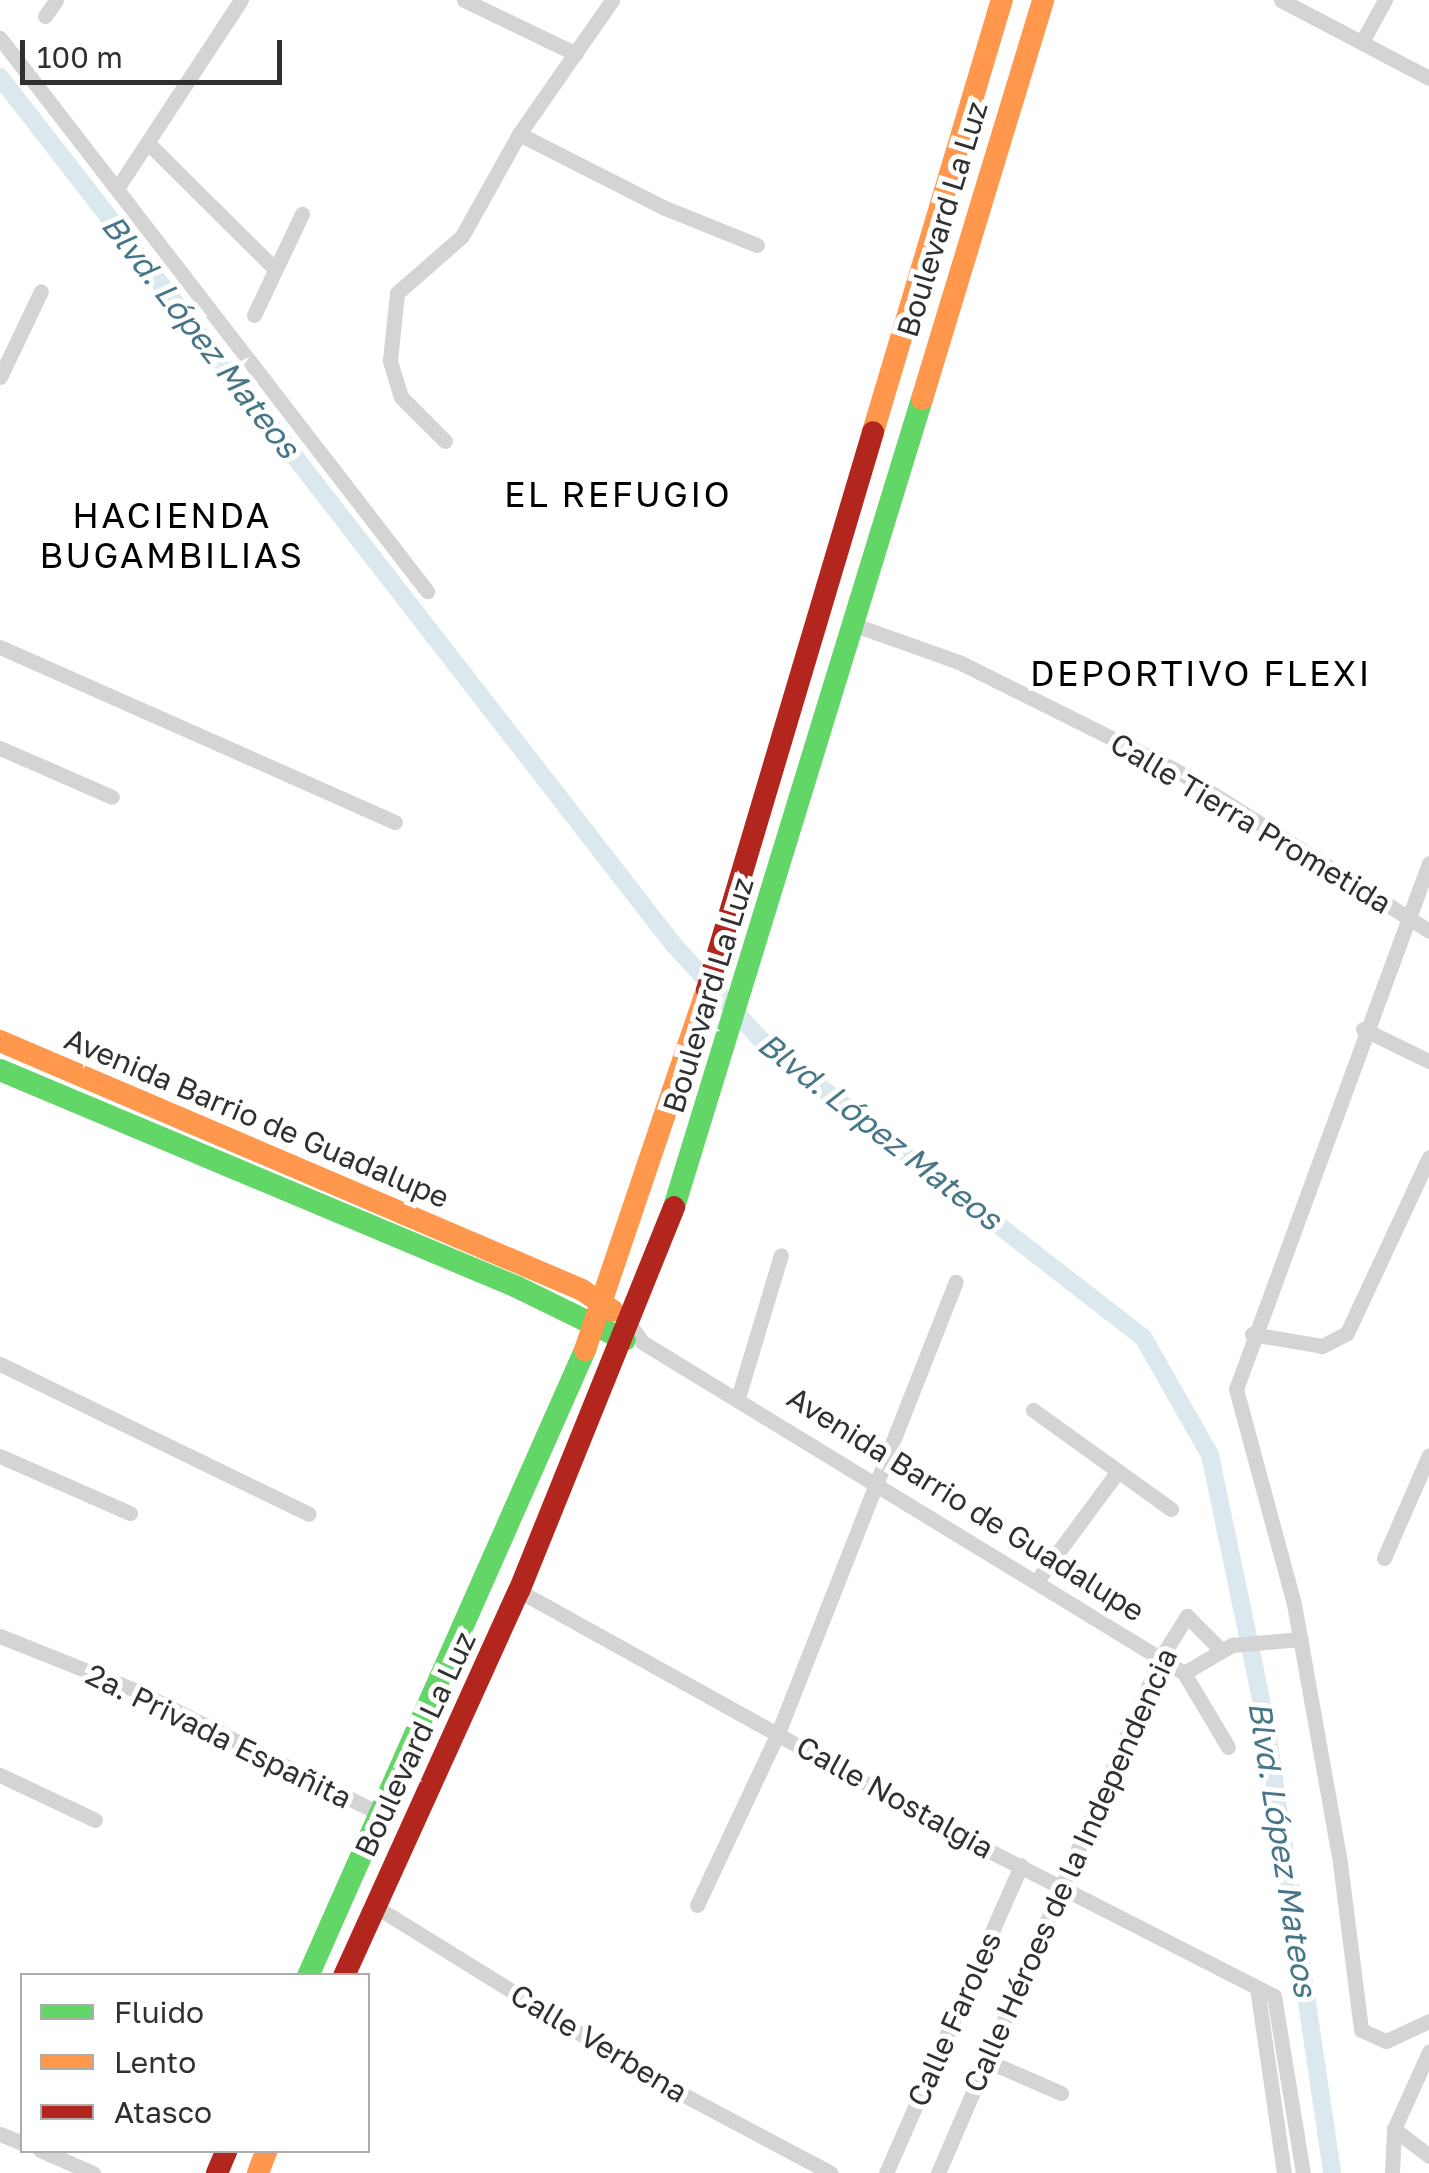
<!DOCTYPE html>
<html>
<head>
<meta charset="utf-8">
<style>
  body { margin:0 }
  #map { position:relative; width:1429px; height:2173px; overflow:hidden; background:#fff; font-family:"Golos Text",sans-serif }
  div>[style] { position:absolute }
  .canal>* { height:18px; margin:-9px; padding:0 9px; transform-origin:9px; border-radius:9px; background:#dbe9ee }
  .street>* { height:15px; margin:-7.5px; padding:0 7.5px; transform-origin:7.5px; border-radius:7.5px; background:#d4d4d4 }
  .fast>* { height:22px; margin:-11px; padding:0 11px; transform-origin:11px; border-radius:11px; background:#63d668 }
  .slow>* { height:22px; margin:-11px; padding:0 11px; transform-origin:11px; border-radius:11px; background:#ff974d }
  .jam>* { height:22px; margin:-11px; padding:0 11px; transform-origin:11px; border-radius:11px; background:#b3261e }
  span { translate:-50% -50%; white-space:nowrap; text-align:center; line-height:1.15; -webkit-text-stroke:10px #fff; paint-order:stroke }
  .street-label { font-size:30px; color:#303030 }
  .water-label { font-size:32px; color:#477688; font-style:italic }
  .quarter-label { font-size:35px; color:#000; letter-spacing:2.5px }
  .legend { position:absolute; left:20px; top:1973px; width:350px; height:180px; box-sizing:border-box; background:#fff; border:2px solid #acacac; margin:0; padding:12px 18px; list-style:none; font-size:30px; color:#303030 }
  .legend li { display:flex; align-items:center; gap:20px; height:50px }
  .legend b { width:50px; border:2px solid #acacac }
  .scale { position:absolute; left:20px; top:40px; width:262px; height:45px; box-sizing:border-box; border:5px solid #303030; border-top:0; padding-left:12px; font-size:30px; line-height:35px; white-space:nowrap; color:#303030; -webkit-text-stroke:8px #fff; paint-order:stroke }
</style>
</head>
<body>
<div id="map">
  <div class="canal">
    <i style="left:0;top:77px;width:1098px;rotate:52.18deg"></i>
    <i style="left:673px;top:944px;width:137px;rotate:47.4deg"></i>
    <i style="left:766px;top:1045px;width:477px;rotate:37.8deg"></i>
    <i style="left:1143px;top:1337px;width:136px;rotate:60.4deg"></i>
    <i style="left:1210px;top:1455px;width:269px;rotate:78.2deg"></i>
    <i style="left:1265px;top:1718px;width:460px;rotate:81.6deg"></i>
  </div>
  <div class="street">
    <i style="left:464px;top:0;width:124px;rotate:25.7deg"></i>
    <i style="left:1281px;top:0;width:167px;rotate:27.8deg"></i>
    <i style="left:45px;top:16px;width:19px;rotate:-55deg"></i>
    <i style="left:0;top:38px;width:699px;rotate:52.33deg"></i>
    <i style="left:1363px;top:40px;width:46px;rotate:-61.2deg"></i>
    <i style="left:519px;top:134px;width:164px;rotate:26.9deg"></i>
    <i style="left:665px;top:208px;width:99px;rotate:21.9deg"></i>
    <i style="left:149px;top:144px;width:177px;rotate:44.8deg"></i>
    <i style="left:118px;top:187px;width:224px;rotate:-56.7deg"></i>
    <i style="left:254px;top:315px;width:112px;rotate:-64.6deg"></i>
    <i style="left:0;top:377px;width:95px;rotate:-64.5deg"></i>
    <i style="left:445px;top:441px;width:62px;rotate:-135deg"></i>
    <i style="left:401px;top:397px;width:39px;rotate:-107deg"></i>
    <i style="left:390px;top:360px;width:67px;rotate:-84deg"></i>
    <i style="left:397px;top:293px;width:86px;rotate:-41.2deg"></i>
    <i style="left:462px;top:236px;width:117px;rotate:-60.8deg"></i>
    <i style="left:519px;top:134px;width:163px;rotate:-55.2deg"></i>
    <i style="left:852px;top:624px;width:114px;rotate:19.6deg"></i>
    <i style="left:959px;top:662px;width:240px;rotate:26.5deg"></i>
    <i style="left:1174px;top:769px;width:302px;rotate:32.4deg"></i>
    <i style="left:0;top:647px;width:432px;rotate:23.9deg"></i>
    <i style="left:0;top:748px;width:122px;rotate:23.6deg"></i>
    <i style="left:1429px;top:863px;width:560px;rotate:110.15deg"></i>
    <i style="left:1236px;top:1389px;width:223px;rotate:74.9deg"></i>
    <i style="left:1294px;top:1604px;width:263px;rotate:79.9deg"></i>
    <i style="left:1340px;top:1863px;width:168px;rotate:82.8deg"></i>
    <i style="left:1361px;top:2030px;width:27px;rotate:24deg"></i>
    <i style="left:1386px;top:2041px;width:47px;rotate:-24.9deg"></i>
    <i style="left:1363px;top:1029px;width:73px;rotate:25.9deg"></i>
    <i style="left:631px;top:1326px;width:19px;rotate:55deg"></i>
    <i style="left:642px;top:1342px;width:635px;rotate:31.41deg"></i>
    <i style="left:1184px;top:1673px;width:86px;rotate:59.3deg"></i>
    <i style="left:1252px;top:1334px;width:71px;rotate:9.7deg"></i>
    <i style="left:1322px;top:1346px;width:28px;rotate:-27deg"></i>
    <i style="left:1347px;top:1333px;width:194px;rotate:-65deg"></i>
    <i style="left:0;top:1364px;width:343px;rotate:25.9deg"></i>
    <i style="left:738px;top:1398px;width:149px;rotate:-73.3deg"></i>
    <i style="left:1033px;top:1410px;width:170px;rotate:35.7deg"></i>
    <i style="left:0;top:1456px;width:142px;rotate:23.7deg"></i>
    <i style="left:1384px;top:1558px;width:112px;rotate:-66.4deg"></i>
    <i style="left:1036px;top:1582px;width:134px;rotate:-53.5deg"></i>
    <i style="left:519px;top:1591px;width:513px;rotate:29.01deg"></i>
    <i style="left:968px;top:1840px;width:343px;rotate:27deg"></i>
    <i style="left:1274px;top:1996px;width:179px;rotate:80.7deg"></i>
    <i style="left:0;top:1636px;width:145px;rotate:21.8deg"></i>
    <i style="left:135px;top:1690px;width:275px;rotate:26.8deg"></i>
    <i style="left:1184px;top:1673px;width:56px;rotate:-30.3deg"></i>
    <i style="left:1232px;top:1645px;width:69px;rotate:-5deg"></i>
    <i style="left:0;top:1775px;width:105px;rotate:25.3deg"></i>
    <i style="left:373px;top:1905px;width:331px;rotate:31.8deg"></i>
    <i style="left:654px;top:2079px;width:200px;rotate:28deg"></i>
    <i style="left:697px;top:1905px;width:190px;rotate:-64.8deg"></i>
    <i style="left:778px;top:1733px;width:485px;rotate:-68.5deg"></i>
    <i style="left:1257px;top:1988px;width:187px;rotate:81.7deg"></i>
    <i style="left:985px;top:2060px;width:83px;rotate:23.5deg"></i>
    <i style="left:1394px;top:2129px;width:44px;rotate:37.6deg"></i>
    <i style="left:0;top:2134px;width:24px;rotate:22deg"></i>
    <i style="left:40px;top:2150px;width:58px;rotate:23.5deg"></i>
    <i style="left:886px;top:2173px;width:336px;rotate:-66.3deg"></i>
    <i style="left:938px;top:2173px;width:560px;rotate:-66.64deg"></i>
    <i style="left:1160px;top:1659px;width:51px;rotate:-57.9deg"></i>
    <i style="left:1187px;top:1616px;width:49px;rotate:45deg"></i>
    <i style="left:1392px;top:2173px;width:44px;rotate:-87.4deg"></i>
    <i style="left:1394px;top:2129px;width:85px;rotate:-65.6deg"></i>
  </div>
  <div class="fast">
    <i style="left:0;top:1070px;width:561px;rotate:22.77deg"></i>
    <i style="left:517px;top:1287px;width:120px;rotate:26.1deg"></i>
    <i style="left:674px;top:1207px;width:845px;rotate:-72.94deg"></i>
    <i style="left:308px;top:1976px;width:685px;rotate:-66.13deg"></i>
  </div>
  <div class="slow">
    <i style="left:922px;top:399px;width:417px;rotate:-73.1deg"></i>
    <i style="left:873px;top:432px;width:451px;rotate:-73.4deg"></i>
    <i style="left:0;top:1041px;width:633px;rotate:23.16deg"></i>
    <i style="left:582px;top:1290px;width:37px;rotate:34deg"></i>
    <i style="left:585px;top:1350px;width:380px;rotate:-71.3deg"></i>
    <i style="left:258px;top:2173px;width:25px;rotate:-69deg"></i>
  </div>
  <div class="jam">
    <i style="left:707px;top:990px;width:582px;rotate:-73.43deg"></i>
    <i style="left:344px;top:1976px;width:423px;rotate:-65.6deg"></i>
    <i style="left:519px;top:1591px;width:414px;rotate:-68deg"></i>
    <i style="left:217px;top:2173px;width:25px;rotate:-67deg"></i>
  </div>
  <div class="street-label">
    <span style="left:942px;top:219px;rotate:-73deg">Boulevard La Luz</span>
    <span style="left:1251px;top:823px;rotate:31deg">Calle Tierra Prometida</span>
    <span style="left:708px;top:995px;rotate:-73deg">Boulevard La Luz</span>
    <span style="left:257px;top:1118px;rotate:23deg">Avenida Barrio de Guadalupe</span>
    <span style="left:966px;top:1504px;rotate:32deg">Avenida Barrio de Guadalupe</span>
    <span style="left:219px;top:1736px;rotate:26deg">2a. Privada Españita</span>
    <span style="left:415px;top:1744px;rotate:-65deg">Boulevard La Luz</span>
    <span style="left:895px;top:1797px;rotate:29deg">Calle Nostalgia</span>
    <span style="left:1070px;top:1870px;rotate:-66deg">Calle Héroes de la Independencia</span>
    <span style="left:954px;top:2019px;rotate:-66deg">Calle Faroles</span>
    <span style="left:599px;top:2043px;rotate:31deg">Calle Verbena</span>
  </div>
  <div class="water-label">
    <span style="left:201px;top:336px;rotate:52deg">Blvd. López Mateos</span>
    <span style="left:880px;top:1131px;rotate:38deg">Blvd. López Mateos</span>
    <span style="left:1283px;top:1849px;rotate:81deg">Blvd. López Mateos</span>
  </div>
  <div class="quarter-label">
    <span style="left:618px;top:494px">EL REFUGIO</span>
    <span style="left:172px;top:535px">HACIENDA<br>BUGAMBILIAS</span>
    <span style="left:1201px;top:673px">DEPORTIVO FLEXI</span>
  </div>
  <ul class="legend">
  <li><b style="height:12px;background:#63d668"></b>Fluido</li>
  <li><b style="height:12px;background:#ff974d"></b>Lento</li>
  <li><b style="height:12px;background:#b3261e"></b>Atasco</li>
  </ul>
  <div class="scale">100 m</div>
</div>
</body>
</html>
